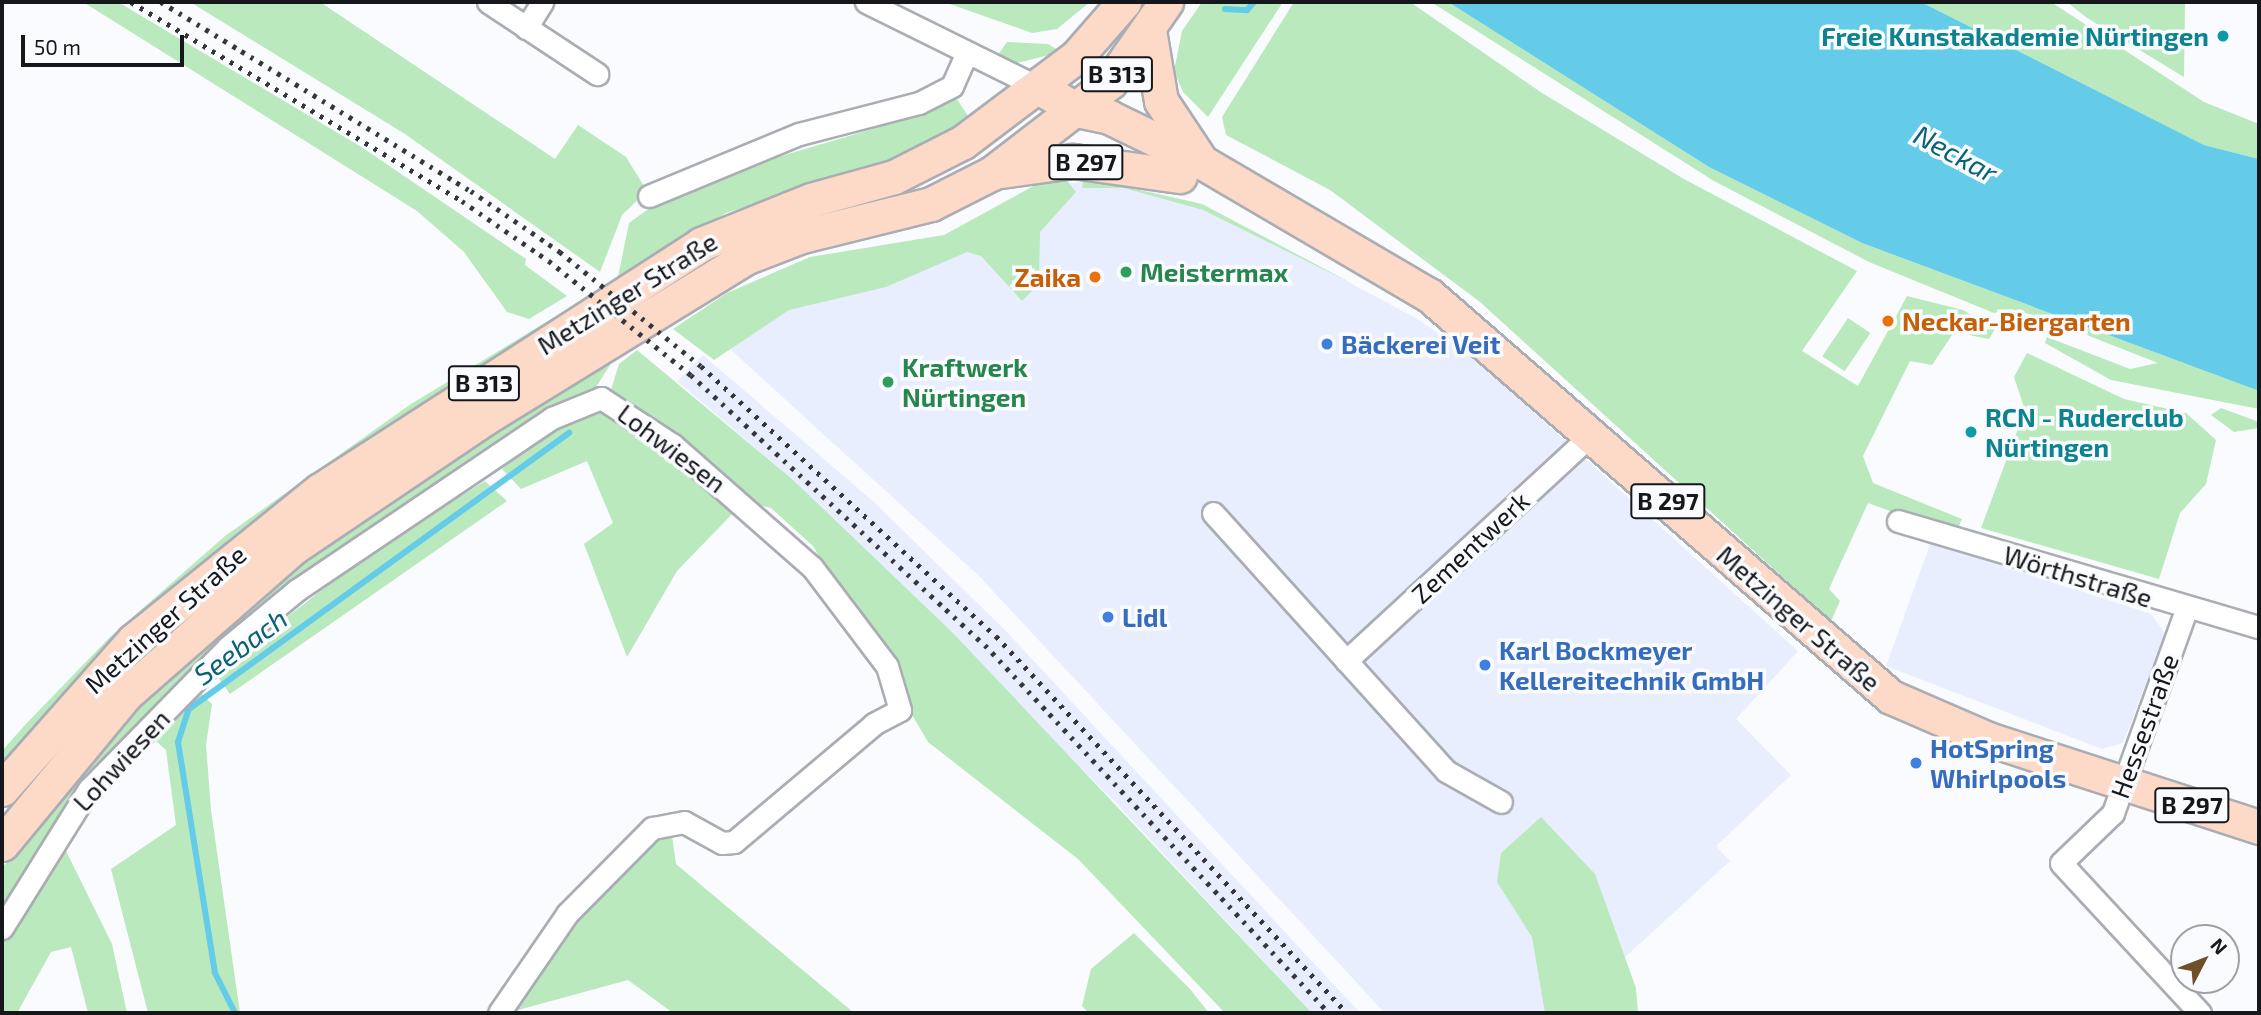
<!DOCTYPE html>
<html>
<head>
<meta charset="utf-8">
<style>
  body { margin:0 }
  #map { position:relative; width:2261px; height:1015px; overflow:hidden; background:#fafbfe; font-family:"Exo 2",sans-serif }
  div>[style] { position:absolute }
  .built>* { inset:0; background:#e8eefd }
  .green>* { inset:0; background:#b9e9bd; transform-origin:0 0 }
  .water>* { inset:0; background:#64cce8 }
  .stream>* { height:6px; margin:-3px; padding:0 3px; transform-origin:3px; border-radius:3px; background:#64cce8 }
  .roads { filter:drop-shadow(2px 0 #aaadb4) drop-shadow(-2px 0 #aaadb4) drop-shadow(0 2px #aaadb4) drop-shadow(0 -2px #aaadb4) }
  .street>* { height:21px; margin:-10.5px; padding:0 10.5px; transform-origin:10.5px; border-radius:10.5px; background:#fff }
  .primary>* { height:33px; margin:-16.5px; padding:0 16.5px; transform-origin:16.5px; border-radius:16.5px; background:#fdd9c7 }
  .rail>* { height:5px; margin-top:-2.5px; transform-origin:0; background:repeating-linear-gradient(90deg,#353639 0 3.5px,transparent 0 10.5px) }
  .dots>* { width:19px; height:19px; translate:-50% -50%; box-sizing:border-box; border:4px solid #fafbfe; border-radius:50% }
  span { translate:-50% -50%; white-space:nowrap; text-align:center; line-height:1.15; -webkit-text-stroke:7px #fafbfe; paint-order:stroke }
  .shield-label span { padding:2px 5px; background:#fafbfe; border:2px solid; border-radius:5px; -webkit-text-stroke-width:0 }
  .shield-label { font-size:24px; color:#16171a; font-weight:700 }
  .culture-label { font-size:26px; color:#0d838f; font-weight:700 }
  .right { translate:-100% -50%; text-align:right }
  .left { translate:0 -50%; text-align:left }
  .leisure-label { font-size:26px; color:#27864d; font-weight:700 }
  .food-label { font-size:26px; color:#c56008; font-weight:700 }
  .street-label { font-size:26px; color:#16171a }
  .shop-label { font-size:26px; color:#366cbe; font-weight:700 }
  .water-label { font-size:28px; color:#096275; font-style:italic }
  .frame { position:absolute; inset:0; border:4px solid #16171a; pointer-events:none }
  .north { position:absolute; left:2170px; top:924px; width:70px; height:70px; box-sizing:border-box; background:#fafbfe; border:2px solid #9fa0a3; border-radius:50%; rotate:48deg; font-size:19px; font-weight:700; line-height:28px; text-align:center; color:#16171a }
  .north::after { content:''; display:block; margin:auto; width:24px; height:32px; background:#705026; clip-path:polygon(50% 0,100% 100%,50% 72%,0 100%) }
  .scale { position:absolute; left:21px; top:35px; width:163px; height:32px; box-sizing:border-box; border:4px solid #16171a; border-top:0; padding-left:9px; font-size:21px; line-height:24px; white-space:nowrap; color:#16171a; -webkit-text-stroke:5px #fafbfe; paint-order:stroke }
</style>
</head>
<body>
<div id="map">
  <div class="built">
    <i style="clip-path:polygon(1104px 179px,1201px 204px,1416px 318px,1477px 361px,1798px 651px,1736px 719px,1791px 775px,1716px 846px,1730px 861px,1564px 1013px,1385px 1013px,979px 576px,730px 349px,788px 305px,922px 267px,1047px 186px)"></i>
    <i style="clip-path:polygon(703px 355px,875px 503px,1006px 631px,1360px 1013px,1312px 1013px,1113px 800px,792px 479px,677px 381px)"></i>
    <i style="clip-path:polygon(1931px 542px,2151px 614px,2165px 633px,2123px 743px,2102px 749px,1886px 666px)"></i>
  </div>
  <div class="green">
    <i style="clip-path:polygon(83px 2px,118px 2px,363px 148px,526px 259px,525px 265px,567px 296px,529px 319px,507px 312px,464px 252px,417px 211px)"></i>
    <i style="clip-path:polygon(190px 2px,320px 2px,555px 159px,578px 125px,626px 157px,647px 191px,622px 215px,600px 272px,405px 134px)"></i>
    <i style="clip-path:polygon(944px 2px,1090px 2px,1057px 29px,1032px 33px)"></i>
    <i style="clip-path:polygon(1202px 2px,1283px 2px,1208px 117px,1183px 92px,1174px 71px,1182px 31px)"></i>
    <i style="clip-path:polygon(1294px 2px,1410px 2px,1542px 93px,1684px 179px,1857px 271px,1802px 351px,1858px 386px,1907px 296px,1963px 310px,1995px 329px,1989px 339px,1954px 332px,1932px 365px,1910px 361px,1863px 456px,1873px 483px,1962px 519px,1955px 535px,1868px 503px,1829px 589px,1840px 601px,1831px 621px,1480px 302px,1330px 190px,1226px 135px,1222px 117px)"></i>
    <i style="clip-path:polygon(1431px 2px,1448px 2px,1709px 167px,1862px 243px,2259px 391px,2259px 409px,2111px 380px,2045px 343px,2047px 337px,2130px 369px,2158px 363px,2046px 319px,2011px 309px,1994px 313px,1869px 262px,1714px 181px)"></i>
    <i style="clip-path:polygon(1921px 2px,2051px 2px,2204px 102px,2259px 124px,2259px 159px,2204px 145px)"></i>
    <i style="clip-path:polygon(2067px 2px,2185px 2px,2184px 77px,2087px 18px)"></i>
    <i style="clip-path:polygon(1007px 42px,1048px 44px,1061px 52px,1017px 63px,997px 56px)"></i>
    <i style="clip-path:polygon(955px 96px,970px 119px,920px 149px,726px 213px,618px 277px,629px 223px,680px 186px,876px 128px)"></i>
    <i style="clip-path:polygon(1084px 178px,1202px 204px,1355px 285px,1203px 210px,1124px 188px,1082px 188px)"></i>
    <i style="clip-path:polygon(1066px 179px,1076px 192px,1040px 232px,1039px 284px,1022px 301px,981px 256px,967px 252px,886px 287px,789px 310px,714px 360px,673px 329px,727px 293px,810px 257px,944px 235px,1039px 183px)"></i>
    <i style="clip-path:polygon(576px 304px,580px 307px,371px 440px,2px 770px,2px 751px,24px 726px,109px 638px,225px 536px,411px 404px)"></i>
    <i style="left:1848px;top:318px;width:27px;height:46px;rotate:34deg"></i>
    <i style="clip-path:polygon(637px 350px,792px 479px,952px 632px,1312px 1013px,1225px 1013px,1078px 859px,928px 742px,813px 546px,771px 508px,752px 503px,610px 393px,619px 364px)"></i>
    <i style="clip-path:polygon(2027px 353px,2124px 399px,2186px 413px,2216px 440px,2206px 484px,2180px 513px,2159px 579px,1981px 528px,2025px 410px,2014px 377px)"></i>
    <i style="clip-path:polygon(617px 354px,594px 390px,537px 423px,171px 696px,2px 917px,2px 868px,162px 678px,281px 575px,400px 490px)"></i>
    <i style="clip-path:polygon(604px 407px,737px 509px,677px 571px,627px 657px,584px 544px,613px 523px,587px 461px,521px 489px,502px 469px,560px 420px)"></i>
    <i style="clip-path:polygon(2221px 408px,2259px 422px,2259px 428px,2234px 432px,2211px 415px)"></i>
    <i style="clip-path:polygon(485px 481px,507px 501px,230px 694px,215px 673px,372px 551px)"></i>
    <i style="clip-path:polygon(197px 689px,212px 704px,206px 745px,211px 810px,240px 1013px,148px 1013px,111px 869px,176px 825px,166px 750px,150px 736px)"></i>
    <i style="clip-path:polygon(1541px 817px,1595px 874px,1636px 988px,1638px 1013px,1545px 1013px,1532px 937px,1497px 882px,1501px 853px)"></i>
    <i style="clip-path:polygon(670px 821px,676px 864px,854px 1013px,673px 1013px,628px 980px,507px 1013px,517px 979px)"></i>
    <i style="clip-path:polygon(61px 841px,112px 944px,127px 1013px,88px 1013px,71px 947px,51px 952px,17px 1013px,2px 1013px,2px 940px)"></i>
    <i style="clip-path:polygon(1134px 933px,1190px 989px,1209px 1013px,1089px 1013px,1082px 1006px,1091px 969px)"></i>
  </div>
  <div class="water">
    <i style="clip-path:polygon(1448px 2px,1921px 2px,2204px 145px,2259px 159px,2259px 391px,1862px 243px,1709px 167px)"></i>
  </div>
  <div class="stream">
    <i style="left:1225px;top:9px;width:22px;rotate:3deg"></i>
    <i style="left:1247px;top:10px;width:11px;rotate:-49deg"></i>
    <i style="left:235px;top:1013px;width:45px;rotate:-116.6deg"></i>
    <i style="left:215px;top:973px;width:234px;rotate:-99.1deg"></i>
    <i style="left:178px;top:742px;width:35px;rotate:-72deg"></i>
    <i style="left:189px;top:709px;width:470px;rotate:-36deg"></i>
  </div>
  <div class="roads">
    <div class="street">
      <i style="left:488px;top:2px;width:131px;rotate:33.4deg"></i>
      <i style="left:866px;top:2px;width:194px;rotate:26.3deg"></i>
      <i style="left:526px;top:28px;width:31px;rotate:-58deg"></i>
      <i style="left:649px;top:196px;width:162px;rotate:-22.5deg"></i>
      <i style="left:799px;top:134px;width:124px;rotate:-14.5deg"></i>
      <i style="left:919px;top:103px;width:37px;rotate:-27deg"></i>
      <i style="left:952px;top:86px;width:35px;rotate:-66deg"></i>
      <i style="left:1213px;top:513px;width:348px;rotate:47.9deg"></i>
      <i style="left:1446px;top:771px;width:63px;rotate:29.4deg"></i>
      <i style="left:1898px;top:521px;width:376px;rotate:16.4deg"></i>
      <i style="left:2186px;top:610px;width:216px;rotate:109.8deg"></i>
      <i style="left:2113px;top:813px;width:72px;rotate:136.1deg"></i>
      <i style="left:2061px;top:863px;width:205px;rotate:47.2deg"></i>
      <i style="left:1346px;top:661px;width:336px;rotate:-42.7deg"></i>
      <i style="left:2px;top:928px;width:164px;rotate:-58deg"></i>
      <i style="left:89px;top:789px;width:199px;rotate:-45.6deg"></i>
      <i style="left:228px;top:647px;width:89px;rotate:-39.6deg"></i>
      <i style="left:297px;top:590px;width:308px;rotate:-34deg"></i>
      <i style="left:552px;top:418px;width:53px;rotate:-22.2deg"></i>
      <i style="left:601px;top:398px;width:86px;rotate:33.1deg"></i>
      <i style="left:673px;top:445px;width:185px;rotate:41.3deg"></i>
      <i style="left:812px;top:567px;width:124px;rotate:52.9deg"></i>
      <i style="left:887px;top:666px;width:46px;rotate:73.5deg"></i>
      <i style="left:900px;top:710px;width:30px;rotate:152deg"></i>
      <i style="left:874px;top:724px;width:183px;rotate:139.9deg"></i>
      <i style="left:734px;top:842px;width:12px;rotate:175deg"></i>
      <i style="left:722px;top:843px;width:43px;rotate:-151.1deg"></i>
      <i style="left:684px;top:822px;width:33px;rotate:169deg"></i>
      <i style="left:652px;top:828px;width:121px;rotate:134.7deg"></i>
      <i style="left:567px;top:914px;width:120px;rotate:124.5deg"></i>
    </div>
    <div class="primary">
      <i style="left:1149px;top:30px;width:72px;rotate:80.4deg"></i>
      <i style="left:1161px;top:101px;width:69px;rotate:56.3deg"></i>
      <i style="left:1040px;top:88px;width:43px;rotate:30.7deg"></i>
      <i style="left:1077px;top:110px;width:33px;rotate:12deg"></i>
      <i style="left:1109px;top:117px;width:103px;rotate:25.8deg"></i>
      <i style="left:1202px;top:162px;width:263px;rotate:30.4deg"></i>
      <i style="left:1429px;top:295px;width:612px;rotate:41.03deg"></i>
      <i style="left:1891px;top:697px;width:106px;rotate:23.4deg"></i>
      <i style="left:1988px;top:739px;width:285px;rotate:18deg"></i>
      <i style="left:1001px;top:171px;width:73px;rotate:-7.9deg"></i>
      <i style="left:1073px;top:161px;width:108px;rotate:8deg"></i>
      <i style="left:2px;top:789px;width:199px;rotate:-48.5deg"></i>
      <i style="left:134px;top:640px;width:239px;rotate:-38.9deg"></i>
      <i style="left:320px;top:490px;width:454px;rotate:-32.8deg"></i>
      <i style="left:701px;top:244px;width:118px;rotate:-21.8deg"></i>
      <i style="left:811px;top:200px;width:86px;rotate:-15.5deg"></i>
      <i style="left:894px;top:177px;width:77px;rotate:-26.9deg"></i>
      <i style="left:963px;top:142px;width:141px;rotate:-37deg"></i>
      <i style="left:1076px;top:57px;width:73px;rotate:-48.9deg"></i>
      <i style="left:2px;top:844px;width:195px;rotate:-50.4deg"></i>
      <i style="left:126px;top:694px;width:223px;rotate:-41.2deg"></i>
      <i style="left:294px;top:547px;width:230px;rotate:-34deg"></i>
      <i style="left:485px;top:418px;width:308px;rotate:-31.6deg"></i>
      <i style="left:747px;top:257px;width:59px;rotate:-20.9deg"></i>
      <i style="left:802px;top:236px;width:133px;rotate:-13.9deg"></i>
      <i style="left:931px;top:204px;width:68px;rotate:-26.9deg"></i>
      <i style="left:992px;top:173px;width:149px;rotate:-37.6deg"></i>
      <i style="left:1110px;top:82px;width:98px;rotate:-55deg"></i>
    </div>
  </div>
  <div class="rail">
    <i style="left:131px;top:2px;width:386px;rotate:31deg"></i>
    <i style="left:462px;top:201px;width:106px;rotate:34.6deg"></i>
    <i style="left:549px;top:261px;width:182px;rotate:38.8deg"></i>
    <i style="left:691px;top:375px;width:399px;rotate:42.6deg"></i>
    <i style="left:985px;top:645px;width:504px;rotate:46.93deg"></i>
    <i style="left:161px;top:2px;width:363px;rotate:31.4deg"></i>
    <i style="left:471px;top:191px;width:108px;rotate:34.4deg"></i>
    <i style="left:560px;top:252px;width:181px;rotate:39deg"></i>
    <i style="left:701px;top:366px;width:400px;rotate:42.5deg"></i>
    <i style="left:996px;top:636px;width:515px;rotate:47.05deg"></i>
  </div>
  <div class="dots">
    <i style="left:2223px;top:36px;background:#0f9aa8"></i>
    <i style="left:1126px;top:272px;background:#2e9e5b"></i>
    <i style="left:1095px;top:277px;background:#e8710a"></i>
    <i style="left:1888px;top:321px;background:#e8710a"></i>
    <i style="left:1327px;top:344px;background:#3f7fe0"></i>
    <i style="left:888px;top:382px;background:#2e9e5b"></i>
    <i style="left:1971px;top:432px;background:#0f9aa8"></i>
    <i style="left:1108px;top:617px;background:#3f7fe0"></i>
    <i style="left:1485px;top:665px;background:#3f7fe0"></i>
    <i style="left:1916px;top:763px;background:#3f7fe0"></i>
  </div>
  <div class="shield-label">
    <span style="left:1117px;top:74px">B 313</span>
    <span style="left:1086px;top:162px">B 297</span>
    <span style="left:484px;top:383px">B 313</span>
    <span style="left:1668px;top:501px">B 297</span>
    <span style="left:2192px;top:805px">B 297</span>
  </div>
  <div class="culture-label">
    <span class="right" style="left:2209px;top:36px">Freie Kunstakademie Nürtingen</span>
    <span class="left" style="left:1985px;top:432px">RCN - Ruderclub<br>Nürtingen</span>
  </div>
  <div class="leisure-label">
    <span class="left" style="left:1140px;top:272px">Meistermax</span>
    <span class="left" style="left:902px;top:382px">Kraftwerk<br>Nürtingen</span>
  </div>
  <div class="food-label">
    <span class="right" style="left:1081px;top:277px">Zaika</span>
    <span class="left" style="left:1902px;top:321px">Neckar-Biergarten</span>
  </div>
  <div class="street-label">
    <span style="left:627px;top:293px;rotate:-32deg">Metzinger Straße</span>
    <span style="left:672px;top:448px;rotate:37deg">Lohwiesen</span>
    <span style="left:1470px;top:547px;rotate:-43deg">Zementwerk</span>
    <span style="left:2078px;top:576px;rotate:17deg">Wörthstraße</span>
    <span style="left:1799px;top:618px;rotate:41deg">Metzinger Straße</span>
    <span style="left:165px;top:619px;rotate:-42deg">Metzinger Straße</span>
    <span style="left:2144px;top:726px;rotate:-70deg">Hessestraße</span>
    <span style="left:121px;top:760px;rotate:-47deg">Lohwiesen</span>
  </div>
  <div class="shop-label">
    <span class="left" style="left:1341px;top:344px">Bäckerei Veit</span>
    <span class="left" style="left:1122px;top:617px">Lidl</span>
    <span class="left" style="left:1499px;top:665px">Karl Bockmeyer<br>Kellereitechnik GmbH</span>
    <span class="left" style="left:1930px;top:763px">HotSpring<br>Whirlpools</span>
  </div>
  <div class="water-label">
    <span style="left:1956px;top:153px;rotate:28deg">Neckar</span>
    <span style="left:240px;top:646px;rotate:-36deg">Seebach</span>
  </div>
  <div class="frame"></div>
  <div class="north">N</div>
  <div class="scale">50 m</div>
</div>
</body>
</html>
